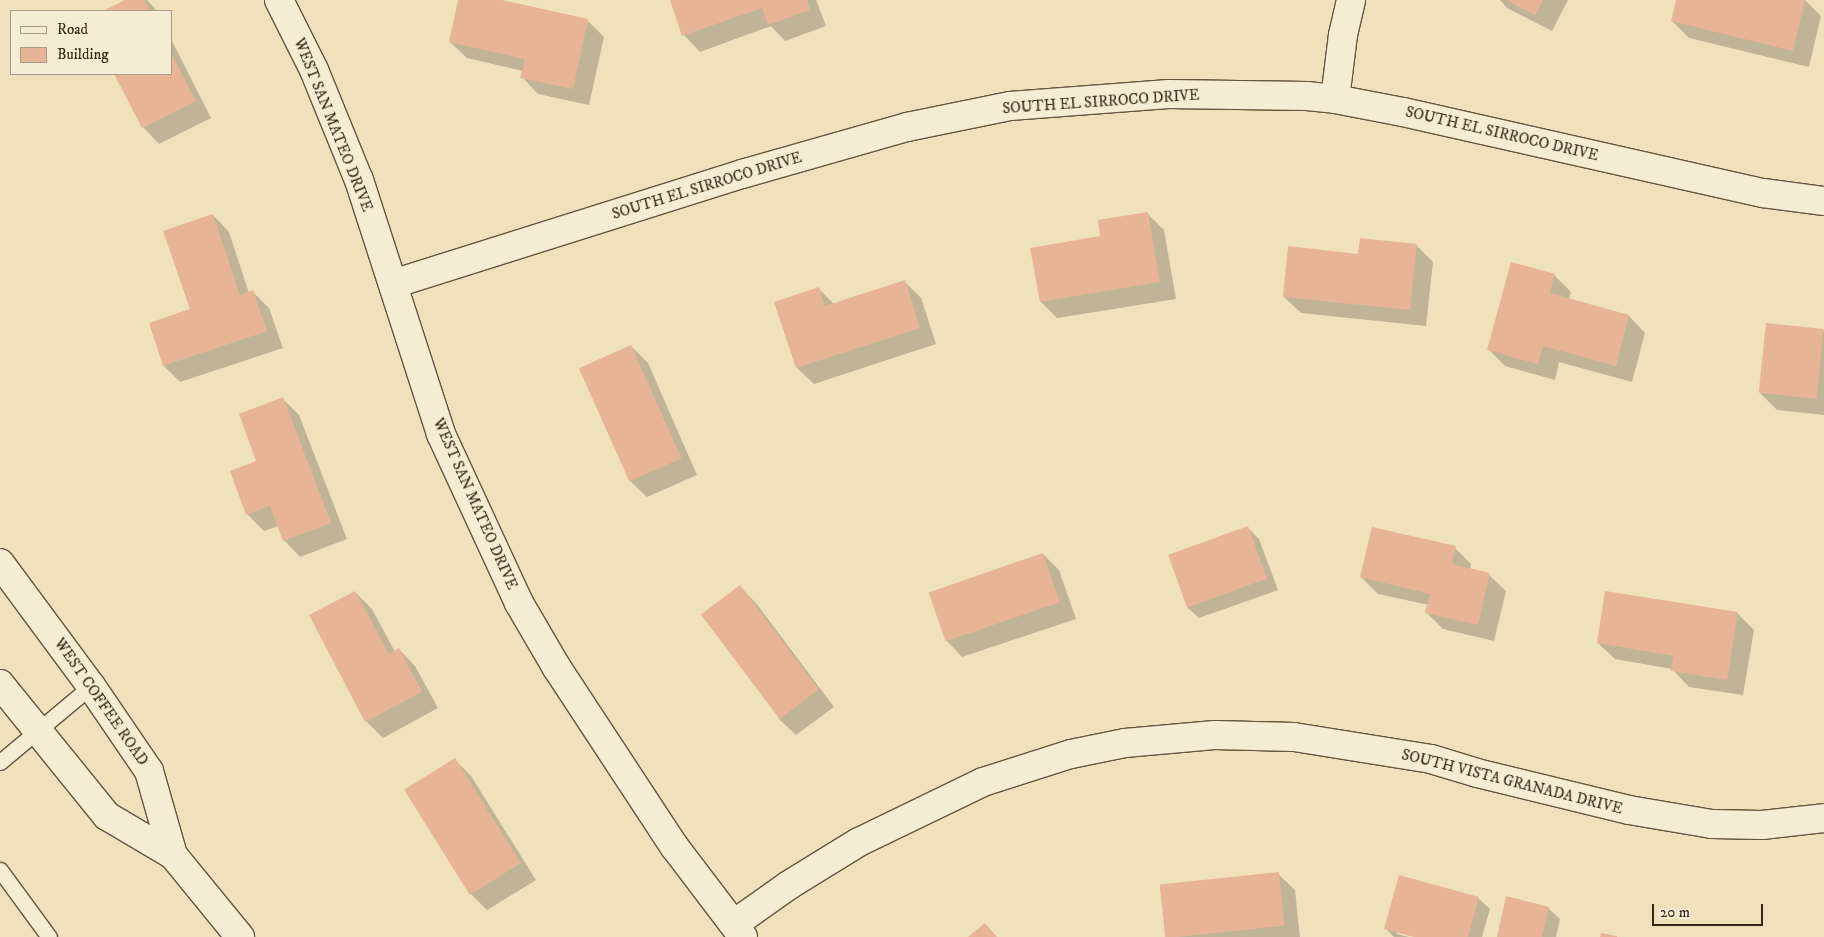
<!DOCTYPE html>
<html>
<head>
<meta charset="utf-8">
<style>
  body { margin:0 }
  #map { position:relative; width:1824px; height:937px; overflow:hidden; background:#f0e1bd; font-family:"IM FELL DW Pica",serif }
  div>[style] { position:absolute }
  .shadow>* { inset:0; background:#0003 }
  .building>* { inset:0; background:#e7b497; transform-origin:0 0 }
  .roads { filter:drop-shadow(1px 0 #64563f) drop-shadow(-1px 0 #64563f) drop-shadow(0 1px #64563f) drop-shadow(0 -1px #64563f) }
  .lane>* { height:15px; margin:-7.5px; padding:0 7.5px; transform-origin:7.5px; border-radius:7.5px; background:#f5ecd4 }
  .street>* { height:28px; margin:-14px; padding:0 14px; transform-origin:14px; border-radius:14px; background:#f5ecd4 }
  .secondary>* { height:28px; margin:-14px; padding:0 14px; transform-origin:14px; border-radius:14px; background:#f5ecd4 }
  span { translate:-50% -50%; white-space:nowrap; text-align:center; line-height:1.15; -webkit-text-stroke:4px #f5ecd4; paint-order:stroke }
  .street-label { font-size:15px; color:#352715 }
  .legend { position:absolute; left:10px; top:10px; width:162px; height:65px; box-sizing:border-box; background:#f5ecd4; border:1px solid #a89d88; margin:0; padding:6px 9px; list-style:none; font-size:15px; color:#352715 }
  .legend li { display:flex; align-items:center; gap:10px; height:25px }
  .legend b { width:25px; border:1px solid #a89d88 }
  .scale { position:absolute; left:1652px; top:904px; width:111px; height:22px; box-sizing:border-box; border:2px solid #352715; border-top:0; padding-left:6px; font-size:15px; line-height:18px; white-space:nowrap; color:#352715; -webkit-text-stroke:4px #f5ecd4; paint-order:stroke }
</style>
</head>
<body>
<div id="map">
  <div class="shadow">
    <i style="clip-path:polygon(128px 0,147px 0,157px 11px,106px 11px)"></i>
    <i style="clip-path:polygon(459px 0,497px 0,588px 21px,604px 37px,589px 105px,538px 94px,522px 77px,523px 71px,467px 58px,450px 42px)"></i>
    <i style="clip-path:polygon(671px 0,816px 0,826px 26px,785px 41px,771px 26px,700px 52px,684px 35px)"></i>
    <i style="clip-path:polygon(1500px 0,1568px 0,1552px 31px,1507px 8px)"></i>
    <i style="clip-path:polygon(1677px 0,1805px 0,1821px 16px,1809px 67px,1689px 38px,1672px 21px)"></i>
    <i style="clip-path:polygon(171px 39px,211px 118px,159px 144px,143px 127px,116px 74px,171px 74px)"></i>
    <i style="clip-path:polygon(1147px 213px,1164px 230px,1176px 299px,1057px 318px,1041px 302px,1032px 249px,1102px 237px)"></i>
    <i style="clip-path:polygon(213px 215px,229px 232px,249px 293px,253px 292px,269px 308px,283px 348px,180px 382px,164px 366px,191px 310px)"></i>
    <i style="clip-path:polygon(1416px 245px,1433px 262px,1426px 326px,1301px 313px,1284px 297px,1359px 255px)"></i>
    <i style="clip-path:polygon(1554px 275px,1571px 292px,1569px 299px,1629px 316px,1645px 333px,1632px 382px,1559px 362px,1555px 380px,1505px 366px,1488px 349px)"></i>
    <i style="clip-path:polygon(904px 281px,921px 298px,936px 344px,814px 384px,797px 368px,819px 289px,834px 304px)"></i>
    <i style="clip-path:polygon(1824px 330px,1824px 415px,1777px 410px,1760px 393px)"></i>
    <i style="clip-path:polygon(631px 346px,648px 363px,697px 475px,647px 497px,630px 481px,581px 369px)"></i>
    <i style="clip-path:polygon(283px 399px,299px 415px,347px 539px,300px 557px,284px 540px,278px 526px,264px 531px,248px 515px,231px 472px,258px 462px)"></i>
    <i style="clip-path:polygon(1248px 528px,1259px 539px,1278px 590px,1199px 618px,1187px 607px,1169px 555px)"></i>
    <i style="clip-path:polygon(1455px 548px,1471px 564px,1470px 570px,1489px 575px,1506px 591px,1494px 641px,1443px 629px,1427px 613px,1429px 605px,1378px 594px,1361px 577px)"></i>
    <i style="clip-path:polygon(1043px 554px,1059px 570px,1076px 619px,962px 657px,946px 640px)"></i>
    <i style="clip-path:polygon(740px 587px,756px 603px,834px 707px,796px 735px,779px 719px)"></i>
    <i style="clip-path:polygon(355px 592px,372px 609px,395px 652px,399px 649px,415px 666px,438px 708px,383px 738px,366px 721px)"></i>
    <i style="clip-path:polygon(1737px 613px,1754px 630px,1743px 695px,1689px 687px,1672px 669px,1615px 659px,1598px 643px)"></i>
    <i style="clip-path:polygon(455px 760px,471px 776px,536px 880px,487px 910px,471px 894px)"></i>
    <i style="clip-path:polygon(1278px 874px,1295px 890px,1300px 937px,1167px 937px,1162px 886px)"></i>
    <i style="clip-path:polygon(1478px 898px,1490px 909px,1482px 937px,1419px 937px,1397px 931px,1397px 934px,1409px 937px,1394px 937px,1386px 929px)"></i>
    <i style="clip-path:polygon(1548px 908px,1560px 919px,1556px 937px,1498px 937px)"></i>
  </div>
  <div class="building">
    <i style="clip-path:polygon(125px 0,144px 0,150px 11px,103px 11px)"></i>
    <i style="clip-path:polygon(458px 0,502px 0,588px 19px,573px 89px,520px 78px,525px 59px,449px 42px)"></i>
    <i style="clip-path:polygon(670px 0,807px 0,810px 10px,768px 25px,762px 8px,682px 36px)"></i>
    <i style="clip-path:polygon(1506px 0,1543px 0,1535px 15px)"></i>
    <i style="clip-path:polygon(1676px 0,1805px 0,1793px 51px,1671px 21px)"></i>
    <i style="clip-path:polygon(171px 53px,196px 101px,142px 128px,114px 74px,171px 74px)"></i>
    <i style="clip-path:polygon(1148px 212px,1160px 282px,1040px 302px,1030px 248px,1100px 236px,1098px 220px)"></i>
    <i style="clip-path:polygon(213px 214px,240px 295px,253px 290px,267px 331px,163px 366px,149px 323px,190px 309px,163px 231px)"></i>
    <i style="clip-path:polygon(1360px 238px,1417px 244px,1410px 310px,1283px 297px,1288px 246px,1358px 254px)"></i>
    <i style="clip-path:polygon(1511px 262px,1555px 274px,1550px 293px,1629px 315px,1616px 366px,1543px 346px,1538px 364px,1487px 350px)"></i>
    <i style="clip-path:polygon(905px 280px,920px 328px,796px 368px,774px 302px,819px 287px,825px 306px)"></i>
    <i style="left:1766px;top:323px;width:58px;height:70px;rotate:6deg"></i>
    <i style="left:631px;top:345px;width:124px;height:57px;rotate:66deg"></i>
    <i style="clip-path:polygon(283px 397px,331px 523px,283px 541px,270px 506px,246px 515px,230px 471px,256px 461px,239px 414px)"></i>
    <i style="left:1248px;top:526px;width:56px;height:85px;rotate:70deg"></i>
    <i style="clip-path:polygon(1372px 527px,1456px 546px,1452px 564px,1490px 573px,1478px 625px,1425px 613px,1430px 594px,1360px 577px)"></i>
    <i style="left:1043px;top:553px;width:52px;height:121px;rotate:71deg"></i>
    <i style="left:740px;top:585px;width:131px;height:49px;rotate:53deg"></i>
    <i style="clip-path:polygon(355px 591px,389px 654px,399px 648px,422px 692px,365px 722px,309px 615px)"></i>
    <i style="clip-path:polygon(1605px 591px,1738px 612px,1727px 680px,1671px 671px,1673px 656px,1597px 643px)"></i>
    <i style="left:455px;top:758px;width:124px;height:60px;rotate:58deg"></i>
    <i style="left:1279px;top:872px;width:54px;height:120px;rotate:84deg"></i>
    <i style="clip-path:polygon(1399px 875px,1479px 897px,1468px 937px,1414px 937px,1384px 929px)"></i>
    <i style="clip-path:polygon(1506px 896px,1549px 907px,1542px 937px,1497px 937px)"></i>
    <i style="clip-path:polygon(985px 923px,997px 937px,968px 937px)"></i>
    <i style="clip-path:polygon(1601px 933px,1617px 936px,1617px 937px,1600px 937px)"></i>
  </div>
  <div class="roads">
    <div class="lane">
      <i style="left:0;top:762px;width:119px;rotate:-39.9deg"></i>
      <i style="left:0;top:870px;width:83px;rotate:53.8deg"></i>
    </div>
    <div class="street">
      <i style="left:279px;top:0;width:78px;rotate:63.4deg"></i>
      <i style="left:314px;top:70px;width:119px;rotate:67.8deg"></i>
      <i style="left:359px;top:180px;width:267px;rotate:72.1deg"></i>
      <i style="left:441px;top:434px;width:186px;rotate:65.2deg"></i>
      <i style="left:519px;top:603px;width:75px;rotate:59.7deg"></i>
      <i style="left:557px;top:668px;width:213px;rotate:56.7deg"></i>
      <i style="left:674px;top:846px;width:114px;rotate:52.8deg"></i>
      <i style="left:1335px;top:99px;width:64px;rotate:-82.9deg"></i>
      <i style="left:1343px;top:35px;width:36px;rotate:-77deg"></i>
      <i style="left:393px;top:284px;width:366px;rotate:-17.5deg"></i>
      <i style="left:742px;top:174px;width:172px;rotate:-15.9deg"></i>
      <i style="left:907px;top:127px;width:105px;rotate:-11.5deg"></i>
      <i style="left:1010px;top:106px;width:159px;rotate:-4.3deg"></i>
      <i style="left:1169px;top:94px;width:138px;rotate:0.8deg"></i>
      <i style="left:1307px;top:96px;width:28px;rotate:6deg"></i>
      <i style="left:1335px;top:99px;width:69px;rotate:10.8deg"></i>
      <i style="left:1403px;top:112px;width:369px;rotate:12.7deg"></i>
      <i style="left:1763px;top:193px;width:62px;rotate:7.5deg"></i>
      <i style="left:734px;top:924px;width:67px;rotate:-35.3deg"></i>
      <i style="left:789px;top:885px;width:82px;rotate:-31.6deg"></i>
      <i style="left:859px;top:842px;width:138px;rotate:-25.8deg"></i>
      <i style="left:983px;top:782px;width:92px;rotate:-17.7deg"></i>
      <i style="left:1071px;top:754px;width:55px;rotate:-11.5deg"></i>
      <i style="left:1125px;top:743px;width:90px;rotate:-5.1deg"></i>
      <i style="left:1215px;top:735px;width:79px;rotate:1.5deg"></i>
      <i style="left:1294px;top:737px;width:139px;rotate:9.1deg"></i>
      <i style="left:1431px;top:759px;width:48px;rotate:16.9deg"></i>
      <i style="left:1477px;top:773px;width:156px;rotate:13.7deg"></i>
      <i style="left:1629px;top:810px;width:84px;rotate:9.6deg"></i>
      <i style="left:1712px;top:824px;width:50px;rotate:1.1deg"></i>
      <i style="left:1762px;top:825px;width:62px;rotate:-6.4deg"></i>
    </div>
    <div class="secondary">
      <i style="left:0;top:563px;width:153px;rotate:53.5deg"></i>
      <i style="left:91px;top:686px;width:103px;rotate:55.7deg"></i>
      <i style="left:149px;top:771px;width:87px;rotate:74.1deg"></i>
      <i style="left:0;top:684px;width:170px;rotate:51deg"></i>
      <i style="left:107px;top:816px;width:77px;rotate:30.6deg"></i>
      <i style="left:173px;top:855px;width:106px;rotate:50.7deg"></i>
    </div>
  </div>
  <div class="street-label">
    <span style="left:1101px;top:102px;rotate:-4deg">SOUTH EL SIRROCO DRIVE</span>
    <span style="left:333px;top:125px;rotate:68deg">WEST SAN MATEO DRIVE</span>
    <span style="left:1502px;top:134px;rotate:13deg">SOUTH EL SIRROCO DRIVE</span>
    <span style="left:707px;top:186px;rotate:-17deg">SOUTH EL SIRROCO DRIVE</span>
    <span style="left:475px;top:504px;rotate:66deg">WEST SAN MATEO DRIVE</span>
    <span style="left:101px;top:702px;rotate:55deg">WEST COFFEE ROAD</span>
    <span style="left:1512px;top:782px;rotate:14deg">SOUTH VISTA GRANADA DRIVE</span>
  </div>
  <ul class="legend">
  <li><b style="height:6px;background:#f5ecd4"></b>Road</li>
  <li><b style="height:14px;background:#e7b497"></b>Building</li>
  </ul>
  <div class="scale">20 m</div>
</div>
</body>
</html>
